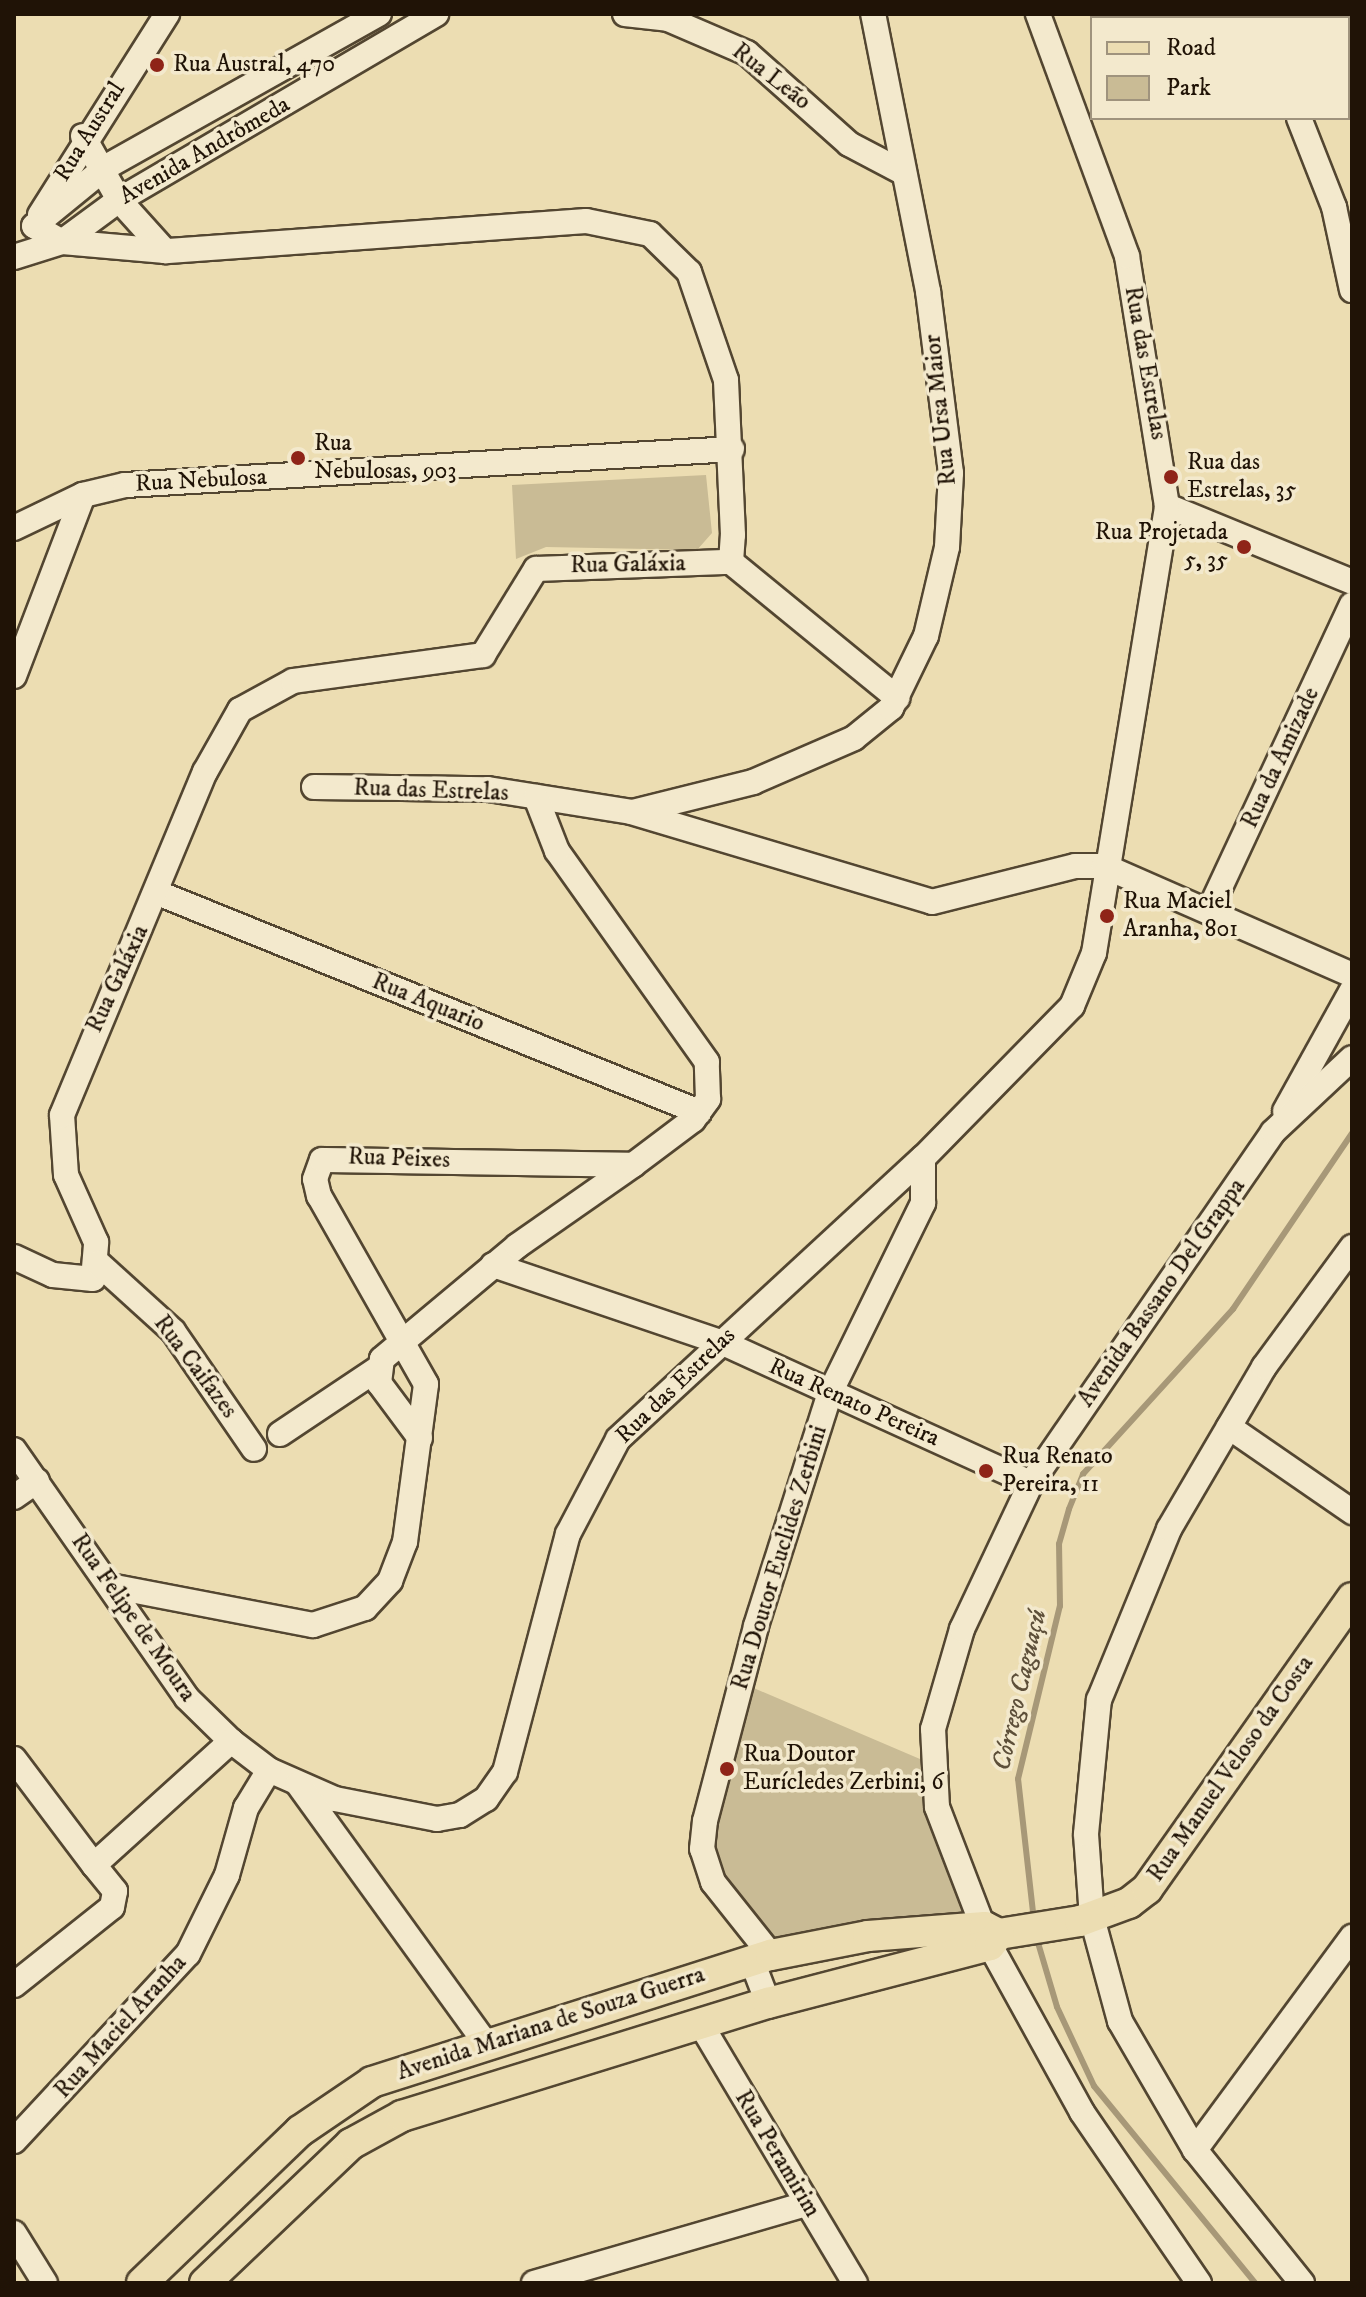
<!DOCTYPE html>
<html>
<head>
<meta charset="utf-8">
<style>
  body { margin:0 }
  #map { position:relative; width:1366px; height:2297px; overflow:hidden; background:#ecddb2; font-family:"IM FELL DW Pica",serif }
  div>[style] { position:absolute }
  .green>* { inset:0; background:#c9bb95 }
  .stream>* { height:6px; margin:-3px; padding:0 3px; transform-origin:3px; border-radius:3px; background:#a79878 }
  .roads { filter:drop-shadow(2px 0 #534631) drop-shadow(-2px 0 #534631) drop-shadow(0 2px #534631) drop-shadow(0 -2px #534631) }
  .minor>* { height:24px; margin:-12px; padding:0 12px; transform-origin:12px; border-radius:12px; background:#f3e9cd }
  .major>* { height:30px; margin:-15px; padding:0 15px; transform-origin:15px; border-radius:15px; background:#ecddb2 }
  .dots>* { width:22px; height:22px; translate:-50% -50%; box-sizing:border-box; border:4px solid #f3e9cd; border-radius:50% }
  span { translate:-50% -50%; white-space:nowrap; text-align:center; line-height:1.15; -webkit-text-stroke:7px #f3e9cd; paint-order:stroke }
  .poi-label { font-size:24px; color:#201306 }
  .left { translate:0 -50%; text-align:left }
  .right { translate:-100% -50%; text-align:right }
  .street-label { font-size:24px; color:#201306 }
  .water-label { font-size:26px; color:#5d4f39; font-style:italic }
  .frame { position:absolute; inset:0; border:16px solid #201306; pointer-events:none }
  .legend { position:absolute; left:1090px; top:16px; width:260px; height:104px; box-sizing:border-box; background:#f3e9cd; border:2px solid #9f937d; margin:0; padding:10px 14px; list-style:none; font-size:24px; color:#201306 }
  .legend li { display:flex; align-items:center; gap:16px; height:40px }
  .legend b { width:40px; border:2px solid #9f937d }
</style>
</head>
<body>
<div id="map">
  <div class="green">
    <i style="clip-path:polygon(706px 475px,712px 533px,697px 550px,546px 547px,516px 559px,512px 485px)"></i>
    <i style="clip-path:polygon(749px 1686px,927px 1762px,980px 1923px,849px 1924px,772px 1947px,709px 1860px,711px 1815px)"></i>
  </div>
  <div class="stream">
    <i style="left:1034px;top:1921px;width:143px;rotate:-96.4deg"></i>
    <i style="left:1018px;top:1779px;width:178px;rotate:-76.4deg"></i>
    <i style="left:1060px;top:1606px;width:62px;rotate:-90.9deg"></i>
    <i style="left:1059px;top:1544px;width:36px;rotate:-74deg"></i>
    <i style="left:1069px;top:1509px;width:38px;rotate:-68deg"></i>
    <i style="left:1083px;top:1474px;width:223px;rotate:-47.7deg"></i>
    <i style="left:1233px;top:1309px;width:212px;rotate:-55.9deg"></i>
    <i style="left:1036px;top:1936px;width:74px;rotate:73.5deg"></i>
    <i style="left:1057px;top:2007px;width:87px;rotate:64.9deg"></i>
    <i style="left:1094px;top:2086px;width:254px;rotate:50.7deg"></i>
  </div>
  <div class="roads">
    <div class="minor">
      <i style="left:625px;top:14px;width:43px;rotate:6.6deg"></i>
      <i style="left:668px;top:19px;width:86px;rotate:23.3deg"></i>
      <i style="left:747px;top:53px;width:137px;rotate:41.7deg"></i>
      <i style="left:849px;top:144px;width:60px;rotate:27.8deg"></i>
      <i style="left:1256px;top:14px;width:4px;rotate:63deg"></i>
      <i style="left:1299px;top:118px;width:96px;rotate:68.5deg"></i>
      <i style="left:1334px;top:207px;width:85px;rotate:77.8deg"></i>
      <i style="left:83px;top:136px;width:73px;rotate:60.6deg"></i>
      <i style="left:119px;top:200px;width:69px;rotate:48deg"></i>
      <i style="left:40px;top:215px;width:238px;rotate:-57.7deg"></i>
      <i style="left:34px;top:226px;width:93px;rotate:-39.3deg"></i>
      <i style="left:106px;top:167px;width:313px;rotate:-29.3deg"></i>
      <i style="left:14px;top:257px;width:50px;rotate:-17.4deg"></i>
      <i style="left:62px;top:242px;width:71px;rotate:-36.4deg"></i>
      <i style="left:119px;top:200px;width:368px;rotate:-30.4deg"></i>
      <i style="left:1167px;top:506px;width:200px;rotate:22.3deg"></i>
      <i style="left:14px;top:528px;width:76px;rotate:-25.6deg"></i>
      <i style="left:83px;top:495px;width:43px;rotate:-13.4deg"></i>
      <i style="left:125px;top:485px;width:608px;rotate:-3.39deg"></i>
      <i style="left:731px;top:562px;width:215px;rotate:39.3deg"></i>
      <i style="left:14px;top:676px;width:194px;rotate:-69.1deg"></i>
      <i style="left:314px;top:787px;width:174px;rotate:0.7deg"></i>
      <i style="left:488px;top:789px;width:145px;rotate:9.1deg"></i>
      <i style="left:631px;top:812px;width:314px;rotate:16.6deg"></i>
      <i style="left:932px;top:902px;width:147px;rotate:-14.1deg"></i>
      <i style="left:1075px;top:866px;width:29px"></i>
      <i style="left:1104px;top:866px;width:271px;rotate:23.7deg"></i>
      <i style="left:633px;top:812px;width:124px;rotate:-14deg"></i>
      <i style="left:753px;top:782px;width:110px;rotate:-23.5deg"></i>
      <i style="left:854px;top:738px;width:48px;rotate:-39deg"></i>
      <i style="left:891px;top:708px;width:80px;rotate:-64.1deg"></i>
      <i style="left:926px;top:636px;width:91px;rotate:-76.7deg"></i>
      <i style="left:947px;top:547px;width:74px;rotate:-86.9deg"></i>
      <i style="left:951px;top:473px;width:183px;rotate:-97.2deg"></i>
      <i style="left:928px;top:291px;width:282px;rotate:-101.2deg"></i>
      <i style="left:158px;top:893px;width:584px;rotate:22.04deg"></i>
      <i style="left:1209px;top:911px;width:338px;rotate:-65deg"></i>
      <i style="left:1285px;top:1111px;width:138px;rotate:-61deg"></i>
      <i style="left:14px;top:1257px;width:43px;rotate:24.8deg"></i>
      <i style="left:53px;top:1275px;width:40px;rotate:5.7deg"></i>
      <i style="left:93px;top:1279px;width:37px;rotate:-85deg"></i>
      <i style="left:96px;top:1242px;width:73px;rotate:-114.1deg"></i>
      <i style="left:66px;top:1175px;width:60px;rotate:-93.8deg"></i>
      <i style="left:62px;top:1115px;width:372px;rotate:-67.4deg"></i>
      <i style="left:205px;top:772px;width:71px;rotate:-60.6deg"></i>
      <i style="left:240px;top:710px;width:60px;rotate:-28.7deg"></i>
      <i style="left:293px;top:681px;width:192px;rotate:-7.8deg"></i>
      <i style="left:483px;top:655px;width:101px;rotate:-58.4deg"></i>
      <i style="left:536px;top:569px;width:195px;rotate:-2.1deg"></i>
      <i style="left:731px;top:562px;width:27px;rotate:-86deg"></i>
      <i style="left:733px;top:535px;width:155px;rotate:-92.6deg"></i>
      <i style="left:726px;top:380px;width:114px;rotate:-108.9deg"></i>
      <i style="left:689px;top:272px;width:54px;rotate:-135.7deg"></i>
      <i style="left:650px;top:234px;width:65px;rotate:-168.5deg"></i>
      <i style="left:586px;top:221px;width:422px;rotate:175.9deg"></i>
      <i style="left:165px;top:251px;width:103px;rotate:-175deg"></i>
      <i style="left:62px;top:242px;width:32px;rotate:-150deg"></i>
      <i style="left:98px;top:1263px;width:101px;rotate:42.2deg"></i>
      <i style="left:173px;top:1331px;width:143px;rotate:55.5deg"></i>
      <i style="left:493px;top:1265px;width:241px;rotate:18.7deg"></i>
      <i style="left:721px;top:1342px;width:341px;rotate:24.5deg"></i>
      <i style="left:1229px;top:1427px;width:150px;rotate:34.6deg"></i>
      <i style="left:280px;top:1434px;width:117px;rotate:-33.8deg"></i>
      <i style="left:420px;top:1438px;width:69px;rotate:-126.7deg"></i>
      <i style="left:379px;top:1383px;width:24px;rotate:-83deg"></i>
      <i style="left:382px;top:1359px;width:176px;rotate:-39.9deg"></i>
      <i style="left:517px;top:1246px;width:141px;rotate:-34.9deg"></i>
      <i style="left:14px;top:1450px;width:302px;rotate:55.1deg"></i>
      <i style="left:187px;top:1698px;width:62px;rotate:44.3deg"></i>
      <i style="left:231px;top:1741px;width:48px;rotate:37.3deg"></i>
      <i style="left:269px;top:1770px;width:72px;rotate:23.7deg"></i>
      <i style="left:335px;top:1799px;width:104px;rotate:11.1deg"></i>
      <i style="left:437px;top:1819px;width:23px;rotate:-10deg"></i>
      <i style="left:460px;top:1815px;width:31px;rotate:-32deg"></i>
      <i style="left:486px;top:1799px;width:33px;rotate:-55deg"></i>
      <i style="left:505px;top:1772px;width:246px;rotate:-75.2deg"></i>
      <i style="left:568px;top:1534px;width:107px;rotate:-62.2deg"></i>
      <i style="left:618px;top:1439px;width:415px;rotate:-42.7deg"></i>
      <i style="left:923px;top:1158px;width:213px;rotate:-45.6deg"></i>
      <i style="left:1072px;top:1006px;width:57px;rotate:-67.5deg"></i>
      <i style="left:1094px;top:953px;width:453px;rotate:-80.7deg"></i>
      <i style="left:1167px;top:506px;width:253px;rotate:-99.1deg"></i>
      <i style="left:1127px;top:256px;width:258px;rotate:-110.2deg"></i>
      <i style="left:14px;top:1497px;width:28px;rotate:-35deg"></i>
      <i style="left:110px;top:1586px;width:207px;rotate:10.9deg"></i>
      <i style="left:313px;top:1625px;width:55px;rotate:-18.1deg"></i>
      <i style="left:365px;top:1608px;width:37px;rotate:-47deg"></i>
      <i style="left:390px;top:1581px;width:42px;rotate:-69deg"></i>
      <i style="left:405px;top:1542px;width:159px;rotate:-82.4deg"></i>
      <i style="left:426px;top:1384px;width:216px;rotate:-119.6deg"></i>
      <i style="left:319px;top:1196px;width:17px;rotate:-103deg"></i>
      <i style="left:315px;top:1179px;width:20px;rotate:-70deg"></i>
      <i style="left:322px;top:1160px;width:311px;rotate:0.9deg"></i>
      <i style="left:633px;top:1165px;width:75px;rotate:-36.9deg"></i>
      <i style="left:693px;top:1120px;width:26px;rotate:-54deg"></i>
      <i style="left:708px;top:1099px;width:37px;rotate:-92deg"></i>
      <i style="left:707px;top:1062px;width:259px;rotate:-125.4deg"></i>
      <i style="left:557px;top:851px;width:58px;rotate:-111.3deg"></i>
      <i style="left:14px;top:1759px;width:133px;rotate:53deg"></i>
      <i style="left:94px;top:1865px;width:185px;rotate:-42.1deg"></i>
      <i style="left:298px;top:1784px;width:317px;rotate:54.1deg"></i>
      <i style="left:771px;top:1955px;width:93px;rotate:-128.5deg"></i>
      <i style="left:713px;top:1882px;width:35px;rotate:-108deg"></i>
      <i style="left:702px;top:1849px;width:28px;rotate:-84deg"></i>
      <i style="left:705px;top:1821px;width:202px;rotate:-75.3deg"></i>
      <i style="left:756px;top:1626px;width:244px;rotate:-72.4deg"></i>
      <i style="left:830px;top:1393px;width:212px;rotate:-63.9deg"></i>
      <i style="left:923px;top:1203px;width:45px;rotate:-90deg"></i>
      <i style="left:752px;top:1961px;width:45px;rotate:69.1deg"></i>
      <i style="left:14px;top:1985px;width:125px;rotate:-38.5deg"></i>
      <i style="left:112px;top:1907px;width:16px;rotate:-79deg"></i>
      <i style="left:115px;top:1891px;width:33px;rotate:-129deg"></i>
      <i style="left:700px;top:2023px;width:303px;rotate:59.2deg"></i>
      <i style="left:14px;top:2141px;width:255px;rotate:-47.1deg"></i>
      <i style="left:188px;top:1954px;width:88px;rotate:-63.7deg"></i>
      <i style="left:227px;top:1875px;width:70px;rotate:-74.2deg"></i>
      <i style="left:246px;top:1808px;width:44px;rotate:-58.8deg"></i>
      <i style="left:1195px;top:2150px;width:265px;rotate:-53.6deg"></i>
      <i style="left:14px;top:2233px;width:59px;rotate:58.2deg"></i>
      <i style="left:534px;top:2283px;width:283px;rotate:-16.2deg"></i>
      <i style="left:1199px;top:2283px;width:207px;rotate:-124.4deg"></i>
      <i style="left:1082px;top:2112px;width:191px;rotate:-118.9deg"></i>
      <i style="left:990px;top:1945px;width:148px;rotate:-111deg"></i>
      <i style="left:937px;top:1807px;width:78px;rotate:-92.9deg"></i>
      <i style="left:933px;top:1729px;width:104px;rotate:-73.8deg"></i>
      <i style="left:962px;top:1629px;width:161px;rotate:-64.7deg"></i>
      <i style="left:1031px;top:1483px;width:426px;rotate:-55.4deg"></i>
      <i style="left:1273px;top:1132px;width:108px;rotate:-43.1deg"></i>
      <i style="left:1302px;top:2283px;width:171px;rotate:-128.8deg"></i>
      <i style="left:1195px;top:2150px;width:149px;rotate:-120.2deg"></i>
      <i style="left:1120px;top:2021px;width:107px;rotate:-105.2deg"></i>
      <i style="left:1092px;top:1918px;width:84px;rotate:-94.1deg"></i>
      <i style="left:1086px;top:1834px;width:135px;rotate:-84.5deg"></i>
      <i style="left:1099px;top:1700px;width:185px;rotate:-67.7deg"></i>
      <i style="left:1169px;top:1529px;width:188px;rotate:-59.6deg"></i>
      <i style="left:1264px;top:1367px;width:149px;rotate:-53.7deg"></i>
    </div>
    <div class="major">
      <i style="left:142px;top:2283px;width:219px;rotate:-43.9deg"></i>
      <i style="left:300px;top:2131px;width:87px;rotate:-34.2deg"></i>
      <i style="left:372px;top:2082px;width:419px;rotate:-17.7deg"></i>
      <i style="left:771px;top:1955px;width:99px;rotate:-11.1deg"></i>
      <i style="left:868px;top:1936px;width:117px;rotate:-4.4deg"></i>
      <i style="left:985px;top:1927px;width:16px;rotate:27deg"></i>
      <i style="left:999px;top:1934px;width:82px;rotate:-9.1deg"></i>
      <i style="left:1080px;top:1921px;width:52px;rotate:-20.2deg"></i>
      <i style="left:1129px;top:1903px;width:23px;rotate:-38deg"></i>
      <i style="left:1147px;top:1889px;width:356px;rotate:-54.8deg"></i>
      <i style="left:205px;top:2283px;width:202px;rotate:-43.6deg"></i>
      <i style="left:351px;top:2144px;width:58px;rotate:-28.8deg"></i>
      <i style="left:402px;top:2116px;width:383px;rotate:-17.2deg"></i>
      <i style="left:768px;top:2003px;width:229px;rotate:-14.6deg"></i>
      <i style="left:990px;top:1945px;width:14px;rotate:-51deg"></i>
    </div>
  </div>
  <div class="dots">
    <i style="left:157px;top:65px;background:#8f2418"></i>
    <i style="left:298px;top:458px;background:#8f2418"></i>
    <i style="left:1171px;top:477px;background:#8f2418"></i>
    <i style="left:1244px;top:547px;background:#8f2418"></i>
    <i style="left:1107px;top:916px;background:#8f2418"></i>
    <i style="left:986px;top:1471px;background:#8f2418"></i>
    <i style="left:727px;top:1769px;background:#8f2418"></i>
  </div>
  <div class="poi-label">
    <span class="left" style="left:173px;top:65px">Rua Austral, 470</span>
    <span class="left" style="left:314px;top:458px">Rua<br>Nebulosas, 903</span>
    <span class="left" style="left:1187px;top:477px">Rua das<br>Estrelas, 35</span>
    <span class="right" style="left:1228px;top:547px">Rua Projetada<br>5, 35</span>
    <span class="left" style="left:1123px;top:916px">Rua Maciel<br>Aranha, 801</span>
    <span class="left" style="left:1002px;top:1471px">Rua Renato<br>Pereira, 11</span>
    <span class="left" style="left:743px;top:1769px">Rua Doutor<br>Eurícledes Zerbini, 6</span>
  </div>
  <div class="street-label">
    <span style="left:771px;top:77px;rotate:38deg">Rua Leão</span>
    <span style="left:90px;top:132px;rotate:-58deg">Rua Austral</span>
    <span style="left:205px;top:151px;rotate:-30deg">Avenida Andrômeda</span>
    <span style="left:1145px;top:363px;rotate:80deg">Rua das Estrelas</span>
    <span style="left:941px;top:410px;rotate:-96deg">Rua Ursa Maior</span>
    <span style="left:201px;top:481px;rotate:-3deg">Rua Nebulosa</span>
    <span style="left:628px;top:565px;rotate:-1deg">Rua Galáxia</span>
    <span style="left:1281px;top:758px;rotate:-65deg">Rua da Amizade</span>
    <span style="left:431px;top:791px;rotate:2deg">Rua das Estrelas</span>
    <span style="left:118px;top:979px;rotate:-65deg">Rua Galáxia</span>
    <span style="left:428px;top:1003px;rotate:22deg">Rua Aquario</span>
    <span style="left:399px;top:1159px;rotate:2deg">Rua Peixes</span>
    <span style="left:1162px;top:1293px;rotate:-55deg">Avenida Bassano Del Grappa</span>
    <span style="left:195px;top:1367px;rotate:53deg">Rua Caifazes</span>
    <span style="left:676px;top:1386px;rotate:-44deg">Rua das Estrelas</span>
    <span style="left:854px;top:1403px;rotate:24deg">Rua Renato Pereira</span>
    <span style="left:780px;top:1558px;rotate:-73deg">Rua Doutor Euclides Zerbini</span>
    <span style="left:133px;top:1618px;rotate:55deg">Rua Felipe de Moura</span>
    <span style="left:1231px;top:1769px;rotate:-55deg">Rua Manuel Veloso da Costa</span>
    <span style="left:551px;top:2024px;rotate:-18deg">Avenida Mariana de Souza Guerra</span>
    <span style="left:121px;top:2027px;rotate:-48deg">Rua Maciel Aranha</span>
    <span style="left:777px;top:2154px;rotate:59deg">Rua Peramirim</span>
  </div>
  <div class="water-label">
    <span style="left:1020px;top:1690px;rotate:-77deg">Córrego Caguaçú</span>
  </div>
  <div class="frame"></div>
  <ul class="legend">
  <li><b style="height:10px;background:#ecddb2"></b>Road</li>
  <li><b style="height:22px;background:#c9bb95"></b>Park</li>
  </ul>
</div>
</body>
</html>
